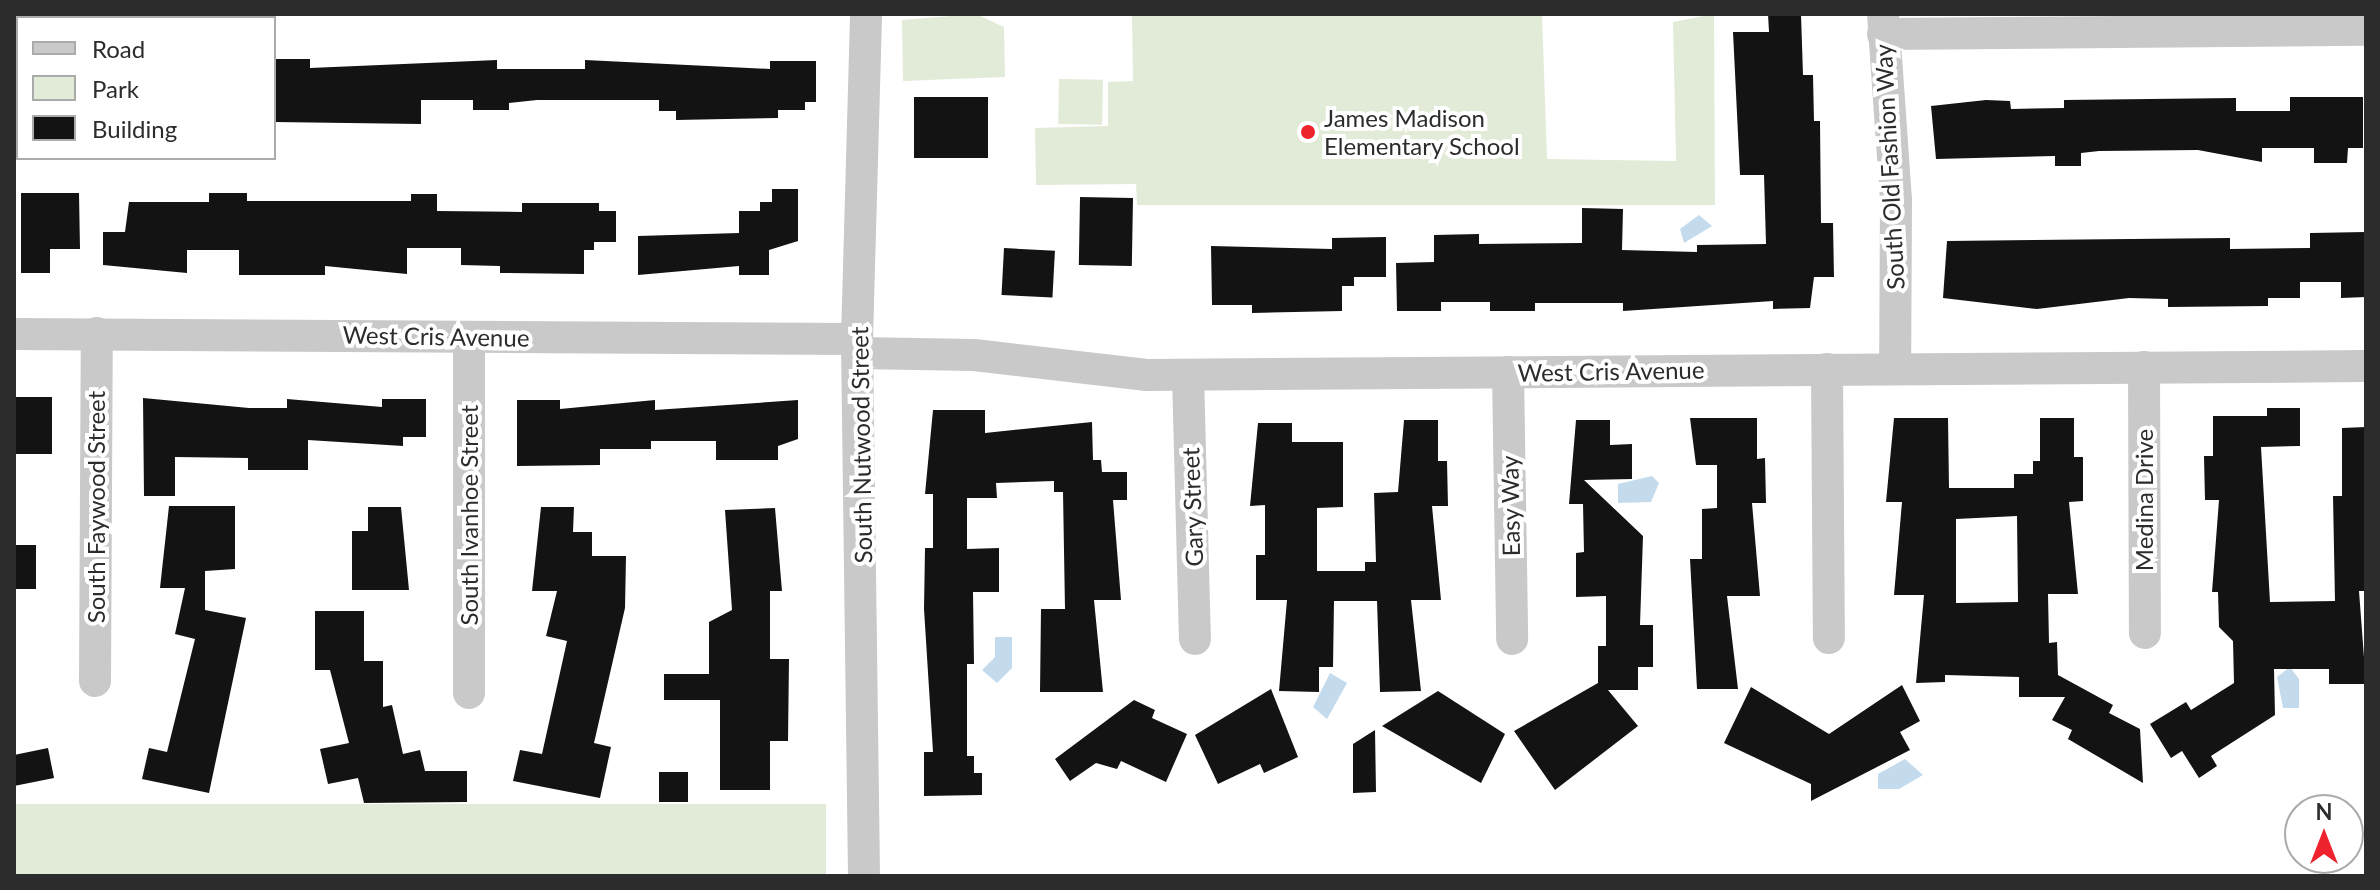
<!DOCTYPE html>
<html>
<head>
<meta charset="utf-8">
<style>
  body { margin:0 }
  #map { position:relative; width:2380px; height:890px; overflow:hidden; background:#fff; font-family:Lato,sans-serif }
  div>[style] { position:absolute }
  .green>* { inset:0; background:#e2ebd8; transform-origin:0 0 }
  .water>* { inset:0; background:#c3dbec }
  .building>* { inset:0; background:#131313; transform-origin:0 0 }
  .minor>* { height:32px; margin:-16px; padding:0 16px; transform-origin:16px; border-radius:16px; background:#c9c9c9 }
  .dots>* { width:22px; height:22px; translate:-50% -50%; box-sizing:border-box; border:4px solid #fff; border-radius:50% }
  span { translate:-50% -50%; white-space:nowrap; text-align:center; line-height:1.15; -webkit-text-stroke:8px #fff; paint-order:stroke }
  .poi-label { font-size:24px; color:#2c2c2c }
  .left { translate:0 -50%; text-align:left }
  .street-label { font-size:24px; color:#2c2c2c }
  .frame { position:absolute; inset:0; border:16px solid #2c2c2c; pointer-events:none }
  .legend { position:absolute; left:16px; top:16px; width:260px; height:144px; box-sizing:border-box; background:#fff; border:2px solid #ababab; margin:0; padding:10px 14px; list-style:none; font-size:24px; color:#2c2c2c }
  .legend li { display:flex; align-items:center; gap:16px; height:40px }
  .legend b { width:40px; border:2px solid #ababab }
  .north { position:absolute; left:2284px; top:794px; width:80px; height:80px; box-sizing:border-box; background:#fff; border:2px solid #ababab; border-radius:50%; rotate:0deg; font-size:22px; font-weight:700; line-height:32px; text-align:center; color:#2c2c2c }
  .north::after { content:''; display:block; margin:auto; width:28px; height:36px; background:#ee232d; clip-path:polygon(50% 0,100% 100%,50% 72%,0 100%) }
</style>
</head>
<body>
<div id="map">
  <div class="green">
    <i style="clip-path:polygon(976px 14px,1004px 27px,1005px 77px,903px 81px,902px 20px)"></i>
    <i style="clip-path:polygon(1132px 14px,1542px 14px,1547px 159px,1676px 161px,1673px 22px,1714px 14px,1715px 205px,1137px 205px,1136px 184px,1036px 185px,1035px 128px,1108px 126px,1108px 82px,1133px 81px)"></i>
    <i style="left:1059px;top:79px;width:44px;height:45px;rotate:1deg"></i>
    <i style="left:14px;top:804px;width:812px;height:72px"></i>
  </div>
  <div class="water">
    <i style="clip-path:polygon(1699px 215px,1712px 226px,1684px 243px,1680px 229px)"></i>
    <i style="clip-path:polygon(1652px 476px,1659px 483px,1651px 502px,1618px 503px,1618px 484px)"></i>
    <i style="clip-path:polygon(995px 637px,1012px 637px,1012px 668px,997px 683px,982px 670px,995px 657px)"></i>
    <i style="clip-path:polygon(2290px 667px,2299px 679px,2299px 708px,2283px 708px,2277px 677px)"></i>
    <i style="clip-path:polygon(1330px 673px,1347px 683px,1327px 719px,1313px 707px)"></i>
    <i style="clip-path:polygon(1905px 759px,1923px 775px,1899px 789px,1878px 789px,1878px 774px)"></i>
  </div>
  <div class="building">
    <i style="clip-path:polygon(1768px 14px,1801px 14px,1803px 75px,1813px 75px,1814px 121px,1820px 121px,1821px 223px,1833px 223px,1834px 277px,1814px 277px,1810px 308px,1773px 309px,1773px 301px,1623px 311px,1623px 303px,1535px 303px,1535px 311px,1490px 311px,1490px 302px,1441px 302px,1441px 311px,1397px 311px,1396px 263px,1434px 262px,1434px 235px,1479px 234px,1479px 244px,1582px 243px,1582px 208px,1623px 209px,1622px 250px,1697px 252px,1697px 245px,1766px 244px,1764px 175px,1740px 175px,1733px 32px,1769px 32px)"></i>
    <i style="clip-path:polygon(274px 59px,310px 59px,310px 68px,497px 60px,497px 69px,585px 69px,585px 60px,770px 69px,770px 61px,816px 61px,816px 102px,805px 102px,805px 110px,778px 110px,778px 118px,676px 120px,676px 111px,659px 111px,659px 100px,537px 100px,509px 103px,509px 110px,473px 110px,473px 100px,421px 100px,421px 124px,274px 122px)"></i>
    <i style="left:988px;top:97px;width:61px;height:74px;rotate:90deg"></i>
    <i style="clip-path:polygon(2290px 97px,2363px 97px,2363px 148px,2348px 148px,2347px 163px,2314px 163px,2314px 148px,2262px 148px,2262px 162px,2198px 150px,2099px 151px,2081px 153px,2081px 166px,2055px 166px,2055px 156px,1936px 159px,1931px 106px,1986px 100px,2010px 101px,2011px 109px,2064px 108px,2064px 100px,2236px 98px,2236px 111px,2290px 111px)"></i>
    <i style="clip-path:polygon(772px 189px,798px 189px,798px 241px,769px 250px,769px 275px,739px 275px,739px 266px,638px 275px,638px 236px,739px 233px,739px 211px,760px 211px,760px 202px,772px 202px)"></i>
    <i style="clip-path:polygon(21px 193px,79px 193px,80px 249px,50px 249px,50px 273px,21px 273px)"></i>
    <i style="clip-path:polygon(209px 193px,247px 193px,247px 201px,411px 201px,411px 194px,437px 194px,437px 211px,522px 212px,522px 203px,599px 203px,599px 211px,616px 211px,616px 242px,594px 242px,594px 250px,584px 250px,584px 274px,500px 273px,500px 266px,461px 265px,461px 248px,407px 248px,407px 274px,325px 266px,325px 275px,239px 275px,239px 250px,187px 250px,187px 273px,103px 265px,103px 232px,125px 232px,129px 202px,209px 202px)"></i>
    <i style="left:1133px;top:198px;width:68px;height:53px;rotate:91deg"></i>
    <i style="clip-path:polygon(2366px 232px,2366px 297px,2341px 298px,2341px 282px,2300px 282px,2300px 298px,2268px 298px,2268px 306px,2168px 307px,2168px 299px,2129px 298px,2037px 309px,1943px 298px,1947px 241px,2230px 238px,2230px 249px,2310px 248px,2310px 233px)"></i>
    <i style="clip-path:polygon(1386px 237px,1386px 277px,1354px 277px,1354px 286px,1342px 286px,1342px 311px,1252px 313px,1252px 305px,1212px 305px,1211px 246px,1332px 249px,1332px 238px)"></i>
    <i style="left:1004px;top:248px;width:51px;height:47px;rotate:3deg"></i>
    <i style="left:14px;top:397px;width:38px;height:57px"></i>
    <i style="clip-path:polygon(143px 398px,249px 408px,287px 408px,287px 399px,382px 407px,382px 399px,426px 399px,426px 437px,403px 437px,403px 446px,308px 440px,308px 470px,248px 470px,248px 458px,175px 457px,175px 496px,144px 496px)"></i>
    <i style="clip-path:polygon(517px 400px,560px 400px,560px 409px,655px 400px,655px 410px,798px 400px,798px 439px,778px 446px,778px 460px,716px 460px,716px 441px,651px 441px,651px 449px,600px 449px,600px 465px,517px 466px)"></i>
    <i style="clip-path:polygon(2267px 408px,2300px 408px,2300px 446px,2261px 447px,2270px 602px,2335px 601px,2333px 496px,2342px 496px,2342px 428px,2366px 427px,2366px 591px,2359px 591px,2366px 684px,2329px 684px,2329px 669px,2274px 669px,2275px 715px,2211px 756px,2217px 766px,2199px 778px,2182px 751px,2171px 758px,2150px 724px,2186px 702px,2191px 710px,2234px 683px,2233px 641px,2219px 627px,2218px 592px,2212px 592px,2219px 500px,2205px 500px,2204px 456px,2213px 456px,2213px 416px,2267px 416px)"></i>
    <i style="clip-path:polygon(933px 410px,985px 410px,985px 433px,1092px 422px,1093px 460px,1101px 460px,1102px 472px,1127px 472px,1127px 500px,1113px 500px,1121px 600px,1094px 600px,1103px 692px,1040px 692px,1041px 609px,1065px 609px,1063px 492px,1054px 492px,1054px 481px,996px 483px,997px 498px,967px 498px,967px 549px,999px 548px,999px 592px,973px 592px,974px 664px,967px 664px,967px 756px,974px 756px,974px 773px,982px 773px,982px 795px,924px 796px,924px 752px,933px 752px,924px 609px,925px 548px,933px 548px,933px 494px,925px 494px)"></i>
    <i style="clip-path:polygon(1690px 418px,1757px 418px,1757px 459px,1765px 458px,1766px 503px,1752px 503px,1760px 596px,1727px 596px,1738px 689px,1697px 689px,1690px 559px,1702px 559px,1702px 509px,1717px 508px,1717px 465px,1696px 465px)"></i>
    <i style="clip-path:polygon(evenodd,1894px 418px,1948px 418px,1949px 488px,2014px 488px,2014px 474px,2033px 474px,2033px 461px,2040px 461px,2040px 418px,2074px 418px,2074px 457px,2083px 457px,2083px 501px,2069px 502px,2078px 594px,2048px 594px,2049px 643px,2057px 642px,2058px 675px,2113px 705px,2109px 713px,2140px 729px,2143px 783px,2068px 739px,2072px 730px,2052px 720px,2065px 697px,2019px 697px,2019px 677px,1945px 675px,1945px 682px,1916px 683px,1924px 595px,1894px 595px,1902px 502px,1886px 502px,1894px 418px,2017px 516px,2018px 602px,1956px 603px,1956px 519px,2017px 516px)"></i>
    <i style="clip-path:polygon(1404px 420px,1438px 420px,1438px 461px,1447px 461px,1448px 506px,1432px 506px,1441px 600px,1411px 600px,1421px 691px,1380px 692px,1377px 601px,1334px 601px,1333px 667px,1319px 667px,1319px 692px,1279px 691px,1287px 600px,1256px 600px,1256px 555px,1265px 555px,1265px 505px,1250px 506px,1258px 423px,1292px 423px,1292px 442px,1343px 442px,1343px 507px,1317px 508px,1317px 571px,1365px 571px,1365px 562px,1376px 562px,1374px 493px,1398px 492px)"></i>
    <i style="clip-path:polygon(1576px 420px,1610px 420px,1610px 445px,1632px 444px,1632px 479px,1584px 480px,1643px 536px,1640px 625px,1653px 625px,1653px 667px,1638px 667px,1638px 690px,1608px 690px,1638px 726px,1555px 790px,1514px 731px,1598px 683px,1598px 646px,1606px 646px,1606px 596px,1576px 597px,1576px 553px,1584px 552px,1583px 504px,1569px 504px)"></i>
    <i style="clip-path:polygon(169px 506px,235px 506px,235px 569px,205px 571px,205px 610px,246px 618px,209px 793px,142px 779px,149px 748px,167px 752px,195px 639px,175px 634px,185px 588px,160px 588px)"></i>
    <i style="clip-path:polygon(368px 507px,401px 507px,409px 590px,352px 590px,352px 531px,368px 531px)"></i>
    <i style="clip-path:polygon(541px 507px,574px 507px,573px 532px,592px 532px,592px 556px,626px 556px,625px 608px,594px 743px,611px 747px,600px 798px,513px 781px,520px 750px,542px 754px,567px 641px,546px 636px,557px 591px,532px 591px)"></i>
    <i style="clip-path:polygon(775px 508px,782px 591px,770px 591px,770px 659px,789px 659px,788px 741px,770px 741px,770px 790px,720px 790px,720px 700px,664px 700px,664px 674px,709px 674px,709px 622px,732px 610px,725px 510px)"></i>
    <i style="left:14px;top:545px;width:22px;height:44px"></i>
    <i style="clip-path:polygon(315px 611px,364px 611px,364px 661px,383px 661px,383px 707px,392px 705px,403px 754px,420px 750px,425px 771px,467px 771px,467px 802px,364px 803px,358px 778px,328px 784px,320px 749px,349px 743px,330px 670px,315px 670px)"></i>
    <i style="clip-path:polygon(1902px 685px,1920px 721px,1900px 732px,1910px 750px,1811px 801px,1811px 784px,1724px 743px,1751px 687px,1829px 734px)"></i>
    <i style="clip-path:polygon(1271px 689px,1298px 757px,1264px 773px,1260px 764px,1218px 784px,1195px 735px)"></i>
    <i style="clip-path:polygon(1438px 691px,1505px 734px,1481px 783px,1382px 726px)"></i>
    <i style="clip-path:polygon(1134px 700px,1155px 710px,1152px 718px,1187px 734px,1166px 782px,1121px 761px,1117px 769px,1096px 763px,1070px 781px,1055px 759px)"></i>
    <i style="clip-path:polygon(1375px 730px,1376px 792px,1353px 793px,1353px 744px)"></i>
    <i style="clip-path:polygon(48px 748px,54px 778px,14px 786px,14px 755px)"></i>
    <i style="left:659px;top:772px;width:29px;height:30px"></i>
  </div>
  <div class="minor">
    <i style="left:1883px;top:14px;width:187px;rotate:86deg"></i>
    <i style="left:1896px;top:201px;width:167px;rotate:90.3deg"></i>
    <i style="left:1883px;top:34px;width:483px;rotate:-0.5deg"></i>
    <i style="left:14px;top:334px;width:843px;rotate:0.34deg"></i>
    <i style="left:469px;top:337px;width:356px;rotate:90deg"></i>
    <i style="left:857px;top:353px;width:117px;rotate:1deg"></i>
    <i style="left:974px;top:355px;width:174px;rotate:6.6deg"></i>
    <i style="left:1147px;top:375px;width:1219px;rotate:-0.42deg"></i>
    <i style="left:2144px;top:367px;width:266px;rotate:89.8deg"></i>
    <i style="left:1827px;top:369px;width:269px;rotate:89.6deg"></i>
    <i style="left:1508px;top:372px;width:267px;rotate:89.1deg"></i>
    <i style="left:1188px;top:375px;width:264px;rotate:88.5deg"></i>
    <i style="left:95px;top:681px;width:348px;rotate:-89.7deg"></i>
    <i style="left:864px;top:876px;width:537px;rotate:-90.75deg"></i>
    <i style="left:857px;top:339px;width:325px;rotate:-88.4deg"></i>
  </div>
  <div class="dots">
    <i style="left:1308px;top:132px;background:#ee232d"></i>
  </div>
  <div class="poi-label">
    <span class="left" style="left:1324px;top:132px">James Madison<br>Elementary School</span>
  </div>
  <div class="street-label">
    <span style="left:1889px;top:167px;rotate:-93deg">South Old Fashion Way</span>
    <span style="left:436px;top:336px;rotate:1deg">West Cris Avenue</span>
    <span style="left:1611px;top:371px;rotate:-1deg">West Cris Avenue</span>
    <span style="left:861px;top:445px;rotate:-91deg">South Nutwood Street</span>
    <span style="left:2144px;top:500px;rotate:-90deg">Medina Drive</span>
    <span style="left:1510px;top:506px;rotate:-91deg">Easy Way</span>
    <span style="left:96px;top:507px;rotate:-90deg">South Faywood Street</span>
    <span style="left:1192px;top:507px;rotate:-92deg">Gary Street</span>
    <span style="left:469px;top:515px;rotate:-90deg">South Ivanhoe Street</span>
  </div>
  <div class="frame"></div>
  <ul class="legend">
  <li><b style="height:10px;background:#c9c9c9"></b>Road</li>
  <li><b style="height:22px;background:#e2ebd8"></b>Park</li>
  <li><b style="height:22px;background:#131313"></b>Building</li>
  </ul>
  <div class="north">N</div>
</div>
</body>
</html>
